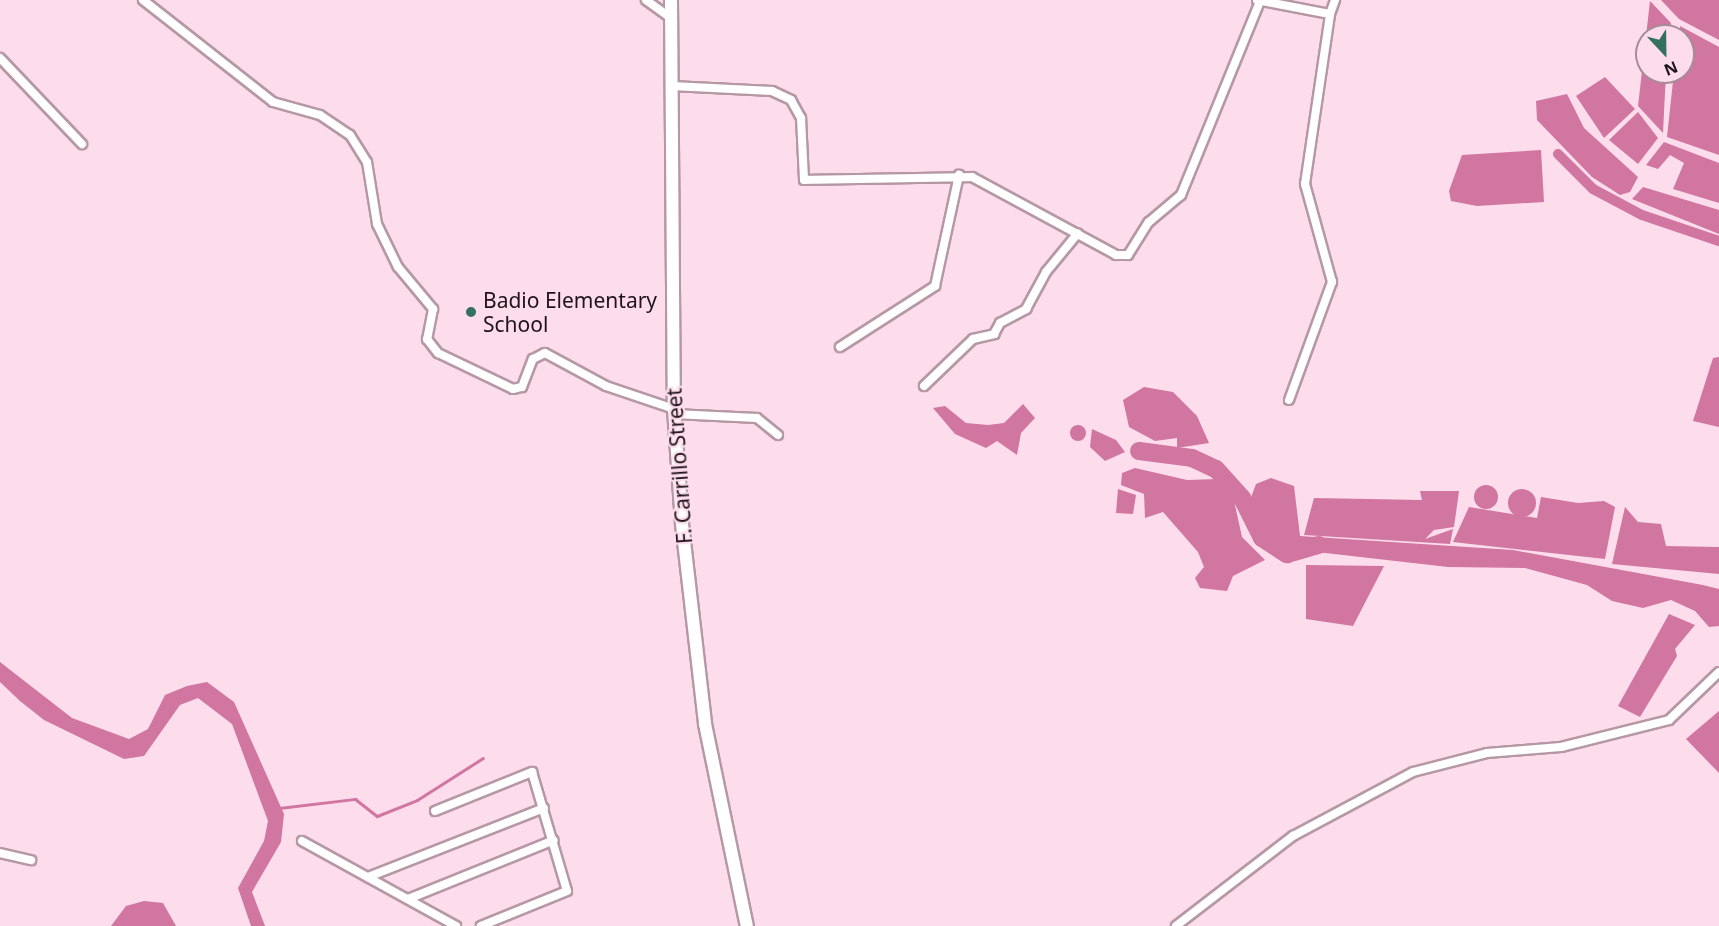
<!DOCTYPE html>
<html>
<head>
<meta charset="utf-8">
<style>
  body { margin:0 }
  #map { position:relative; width:1719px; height:926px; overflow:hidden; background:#fdddeb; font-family:"Noto Sans",sans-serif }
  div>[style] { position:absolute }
  .water>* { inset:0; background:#d175a1 }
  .round { border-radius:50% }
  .stream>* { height:3px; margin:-1.5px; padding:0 1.5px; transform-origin:1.5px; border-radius:1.5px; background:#d175a1 }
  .canal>* { height:10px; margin:-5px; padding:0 5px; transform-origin:5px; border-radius:5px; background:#d175a1 }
  .river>* { height:18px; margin:-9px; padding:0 9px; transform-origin:9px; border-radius:9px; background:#d175a1 }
  .roads { filter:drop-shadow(2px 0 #b698a5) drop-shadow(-2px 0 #b698a5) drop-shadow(0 2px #b698a5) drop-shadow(0 -2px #b698a5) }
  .street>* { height:8px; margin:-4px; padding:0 4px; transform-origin:4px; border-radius:4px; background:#fff }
  .secondary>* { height:12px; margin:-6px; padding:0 6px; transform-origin:6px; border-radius:6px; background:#fff }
  .dots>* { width:16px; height:16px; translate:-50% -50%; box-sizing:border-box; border:3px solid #fdddeb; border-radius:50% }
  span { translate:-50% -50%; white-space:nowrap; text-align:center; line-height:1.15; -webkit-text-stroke:4.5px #fdddeb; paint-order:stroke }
  .poi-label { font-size:21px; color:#1f1419 }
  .left { translate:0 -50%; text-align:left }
  .street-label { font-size:21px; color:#1f1419 }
  .north { position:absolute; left:1635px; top:24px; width:60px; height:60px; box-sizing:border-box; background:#fdddeb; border:2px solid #a48d97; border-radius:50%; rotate:158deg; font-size:16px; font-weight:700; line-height:24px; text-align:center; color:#1f1419 }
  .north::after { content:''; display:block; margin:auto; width:21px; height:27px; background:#33715e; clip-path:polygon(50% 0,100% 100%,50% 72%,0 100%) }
</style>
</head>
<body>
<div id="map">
  <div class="water">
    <i style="clip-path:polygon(1661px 0,1719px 0,1719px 40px,1679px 19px)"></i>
    <i style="clip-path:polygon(1650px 1px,1671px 23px,1670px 36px,1647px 36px,1647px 72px,1666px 72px,1663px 133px,1638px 106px)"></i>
    <i style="clip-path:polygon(1680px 26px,1719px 47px,1719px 155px,1667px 137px,1674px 72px,1683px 72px)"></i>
    <i style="clip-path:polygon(1605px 77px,1635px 109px,1604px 138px,1576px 96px)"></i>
    <i style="clip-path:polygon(1567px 94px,1584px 128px,1638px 177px,1630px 192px,1620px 195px,1592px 177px,1537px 120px,1536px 101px)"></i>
    <i style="clip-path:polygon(1638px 112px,1658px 138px,1638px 164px,1609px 140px)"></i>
    <i style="clip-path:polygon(1664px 142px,1719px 163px,1719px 203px,1673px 189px,1684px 163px,1670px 155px,1658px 169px,1646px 165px)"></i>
    <i style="clip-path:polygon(1541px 150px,1544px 202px,1477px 206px,1451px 201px,1449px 191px,1462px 155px)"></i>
    <i style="clip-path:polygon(1643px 187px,1719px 210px,1719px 234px,1632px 199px)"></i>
    <i style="clip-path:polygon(1719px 357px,1719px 427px,1693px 421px,1713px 358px)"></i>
    <i style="clip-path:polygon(1144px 387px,1173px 392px,1197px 416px,1209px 443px,1177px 448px,1177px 438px,1155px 441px,1129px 427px,1123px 400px)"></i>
    <i style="clip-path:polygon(1023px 404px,1035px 418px,1021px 433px,1017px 455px,997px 441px,986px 448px,955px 434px,933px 408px,945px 406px,966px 423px,988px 425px,1004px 423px)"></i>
    <i class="round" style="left:1070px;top:425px;width:16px;height:16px"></i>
    <i style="clip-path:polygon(1092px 429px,1116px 440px,1125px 452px,1105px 461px,1090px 447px)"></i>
    <i style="clip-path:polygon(1135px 468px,1187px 480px,1218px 479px,1233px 496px,1242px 537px,1265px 560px,1233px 576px,1227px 591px,1200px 588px,1195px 578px,1204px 567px,1198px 552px,1163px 512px,1145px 518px,1144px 494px,1121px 485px,1122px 473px)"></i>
    <i style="clip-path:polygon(1271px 478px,1294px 486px,1300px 536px,1513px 550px,1703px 585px,1719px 589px,1719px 626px,1709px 627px,1695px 611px,1671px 600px,1643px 608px,1612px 601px,1587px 585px,1525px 568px,1448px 567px,1299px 550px,1277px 541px,1246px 511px,1256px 484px)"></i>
    <i class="round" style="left:1474px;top:485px;width:24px;height:24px"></i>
    <i style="clip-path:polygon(1118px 489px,1136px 495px,1133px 514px,1116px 513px)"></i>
    <i class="round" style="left:1508px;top:489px;width:28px;height:28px"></i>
    <i style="clip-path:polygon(1420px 491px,1459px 491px,1454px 527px,1434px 530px,1425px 539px,1453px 529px,1450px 544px,1304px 535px,1314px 498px,1422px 500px)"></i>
    <i style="clip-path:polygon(1541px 497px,1578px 503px,1604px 501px,1615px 507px,1605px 559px,1453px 542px,1469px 507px,1537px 518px)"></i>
    <i style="clip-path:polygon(1625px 507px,1638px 522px,1661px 524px,1666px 546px,1719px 547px,1719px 574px,1612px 564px)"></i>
    <i style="clip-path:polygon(1306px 565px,1384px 566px,1353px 626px,1306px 619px)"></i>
    <i style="clip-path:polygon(1669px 614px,1695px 625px,1675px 649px,1677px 656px,1640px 717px,1618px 706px)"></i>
    <i style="clip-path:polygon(0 662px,72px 718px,129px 739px,148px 729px,165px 695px,187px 686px,207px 682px,234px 702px,284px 814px,281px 842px,252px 892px,265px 926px,251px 926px,238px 888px,264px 841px,268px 821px,232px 724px,198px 698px,180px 705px,144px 756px,124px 759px,44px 720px,20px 701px,0 682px)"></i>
    <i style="clip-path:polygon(1719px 711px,1719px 773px,1686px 739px)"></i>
    <i style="clip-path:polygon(144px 901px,163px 903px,176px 926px,111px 926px,126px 906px)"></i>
  </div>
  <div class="stream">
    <i style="left:279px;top:808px;width:77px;rotate:-6.8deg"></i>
    <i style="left:355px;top:799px;width:28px;rotate:38deg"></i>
    <i style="left:377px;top:816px;width:43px;rotate:-21.8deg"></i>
    <i style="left:417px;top:800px;width:78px;rotate:-32.5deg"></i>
  </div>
  <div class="canal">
    <i style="left:1558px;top:154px;width:49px;rotate:45deg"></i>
    <i style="left:1593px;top:189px;width:55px;rotate:28deg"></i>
    <i style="left:1642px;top:215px;width:81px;rotate:18.7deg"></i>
  </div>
  <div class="river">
    <i style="left:1139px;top:451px;width:53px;rotate:7.5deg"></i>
    <i style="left:1192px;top:458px;width:26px;rotate:25deg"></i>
    <i style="left:1216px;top:469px;width:39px;rotate:48deg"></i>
    <i style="left:1242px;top:498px;width:45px;rotate:63.4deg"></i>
    <i style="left:1262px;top:538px;width:30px;rotate:33deg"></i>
    <i style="left:1287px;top:554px;width:33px;rotate:-16deg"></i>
  </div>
  <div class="roads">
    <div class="street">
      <i style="left:143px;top:0;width:165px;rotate:38.1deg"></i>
      <i style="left:273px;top:102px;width:49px;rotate:15.5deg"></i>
      <i style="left:320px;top:115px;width:36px;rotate:34deg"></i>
      <i style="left:350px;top:135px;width:32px;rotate:58deg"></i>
      <i style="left:367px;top:162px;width:63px;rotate:80.8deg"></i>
      <i style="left:377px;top:224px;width:48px;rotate:64deg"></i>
      <i style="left:398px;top:267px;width:55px;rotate:50.2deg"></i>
      <i style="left:433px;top:309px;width:31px;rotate:101deg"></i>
      <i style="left:427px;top:339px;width:18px;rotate:52deg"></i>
      <i style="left:438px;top:353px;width:83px;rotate:25.6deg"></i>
      <i style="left:513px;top:389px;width:9px;rotate:-13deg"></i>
      <i style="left:522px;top:387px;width:30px;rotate:-69deg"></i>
      <i style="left:533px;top:359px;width:13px;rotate:-27deg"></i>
      <i style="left:545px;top:353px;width:69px;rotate:28.4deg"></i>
      <i style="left:606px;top:386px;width:72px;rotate:18.7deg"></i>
      <i style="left:646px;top:0;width:31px;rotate:36deg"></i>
      <i style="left:1257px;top:0;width:74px;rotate:10.9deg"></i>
      <i style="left:1330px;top:14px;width:15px;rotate:-70deg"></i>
      <i style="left:0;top:58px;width:119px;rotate:46.4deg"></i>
      <i style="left:672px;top:86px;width:100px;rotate:2.9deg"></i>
      <i style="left:772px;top:91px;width:21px;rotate:25deg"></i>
      <i style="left:791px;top:100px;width:21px;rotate:61deg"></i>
      <i style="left:801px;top:118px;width:62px;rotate:87.2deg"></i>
      <i style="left:804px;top:180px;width:168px;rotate:-1deg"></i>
      <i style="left:972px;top:177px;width:164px;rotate:28.4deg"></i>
      <i style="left:1116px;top:255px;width:12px"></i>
      <i style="left:1128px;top:255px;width:39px;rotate:-58deg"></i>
      <i style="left:1149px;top:222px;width:42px;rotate:-40.2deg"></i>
      <i style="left:1181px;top:195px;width:206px;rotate:-67.8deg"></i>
      <i style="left:840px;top:347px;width:113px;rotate:-32.7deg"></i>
      <i style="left:935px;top:286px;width:114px;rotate:-77.8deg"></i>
      <i style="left:924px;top:386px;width:68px;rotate:-43.8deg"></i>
      <i style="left:973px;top:339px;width:22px;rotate:-13deg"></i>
      <i style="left:994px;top:334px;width:13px;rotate:-61deg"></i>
      <i style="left:1000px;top:323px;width:30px;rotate:-28deg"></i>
      <i style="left:1026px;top:309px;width:42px;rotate:-61.6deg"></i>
      <i style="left:1046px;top:272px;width:50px;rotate:-50.6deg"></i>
      <i style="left:1289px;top:400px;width:126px;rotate:-70deg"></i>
      <i style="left:1332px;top:282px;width:102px;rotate:-105.4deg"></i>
      <i style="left:1305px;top:184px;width:172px;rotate:-81.6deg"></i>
      <i style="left:674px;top:414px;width:83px;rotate:2.8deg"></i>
      <i style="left:757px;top:418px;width:27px;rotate:39deg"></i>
      <i style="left:435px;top:811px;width:105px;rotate:-21.9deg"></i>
      <i style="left:532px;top:772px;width:124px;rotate:73.6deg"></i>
      <i style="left:567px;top:891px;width:93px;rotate:157.9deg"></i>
      <i style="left:302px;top:841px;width:176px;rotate:28.9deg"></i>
      <i style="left:0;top:853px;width:32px;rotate:13deg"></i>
      <i style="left:368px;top:877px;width:189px;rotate:-21.4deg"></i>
      <i style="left:408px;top:899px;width:157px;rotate:-22deg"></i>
      <i style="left:1176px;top:926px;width:148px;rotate:-37.6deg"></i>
      <i style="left:1293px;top:836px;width:136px;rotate:-28.1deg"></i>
      <i style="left:1413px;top:772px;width:76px;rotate:-14.4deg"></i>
      <i style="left:1487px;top:753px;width:74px;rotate:-4.6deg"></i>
      <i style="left:1561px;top:747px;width:111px;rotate:-14deg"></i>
      <i style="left:1669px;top:720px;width:69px;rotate:-43.8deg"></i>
    </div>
    <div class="secondary">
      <i style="left:671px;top:0;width:409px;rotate:89.6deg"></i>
      <i style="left:674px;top:409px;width:115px;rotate:86deg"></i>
      <i style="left:682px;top:524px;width:201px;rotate:83.4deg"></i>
      <i style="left:705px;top:724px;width:206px;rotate:78.3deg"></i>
    </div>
  </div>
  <div class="dots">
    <i style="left:471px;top:312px;background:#33715e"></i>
  </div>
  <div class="poi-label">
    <span class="left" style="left:483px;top:312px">Badio Elementary<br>School</span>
  </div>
  <div class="street-label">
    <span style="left:679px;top:466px;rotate:-94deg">F. Carrillo Street</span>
  </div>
  <div class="north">N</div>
</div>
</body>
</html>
